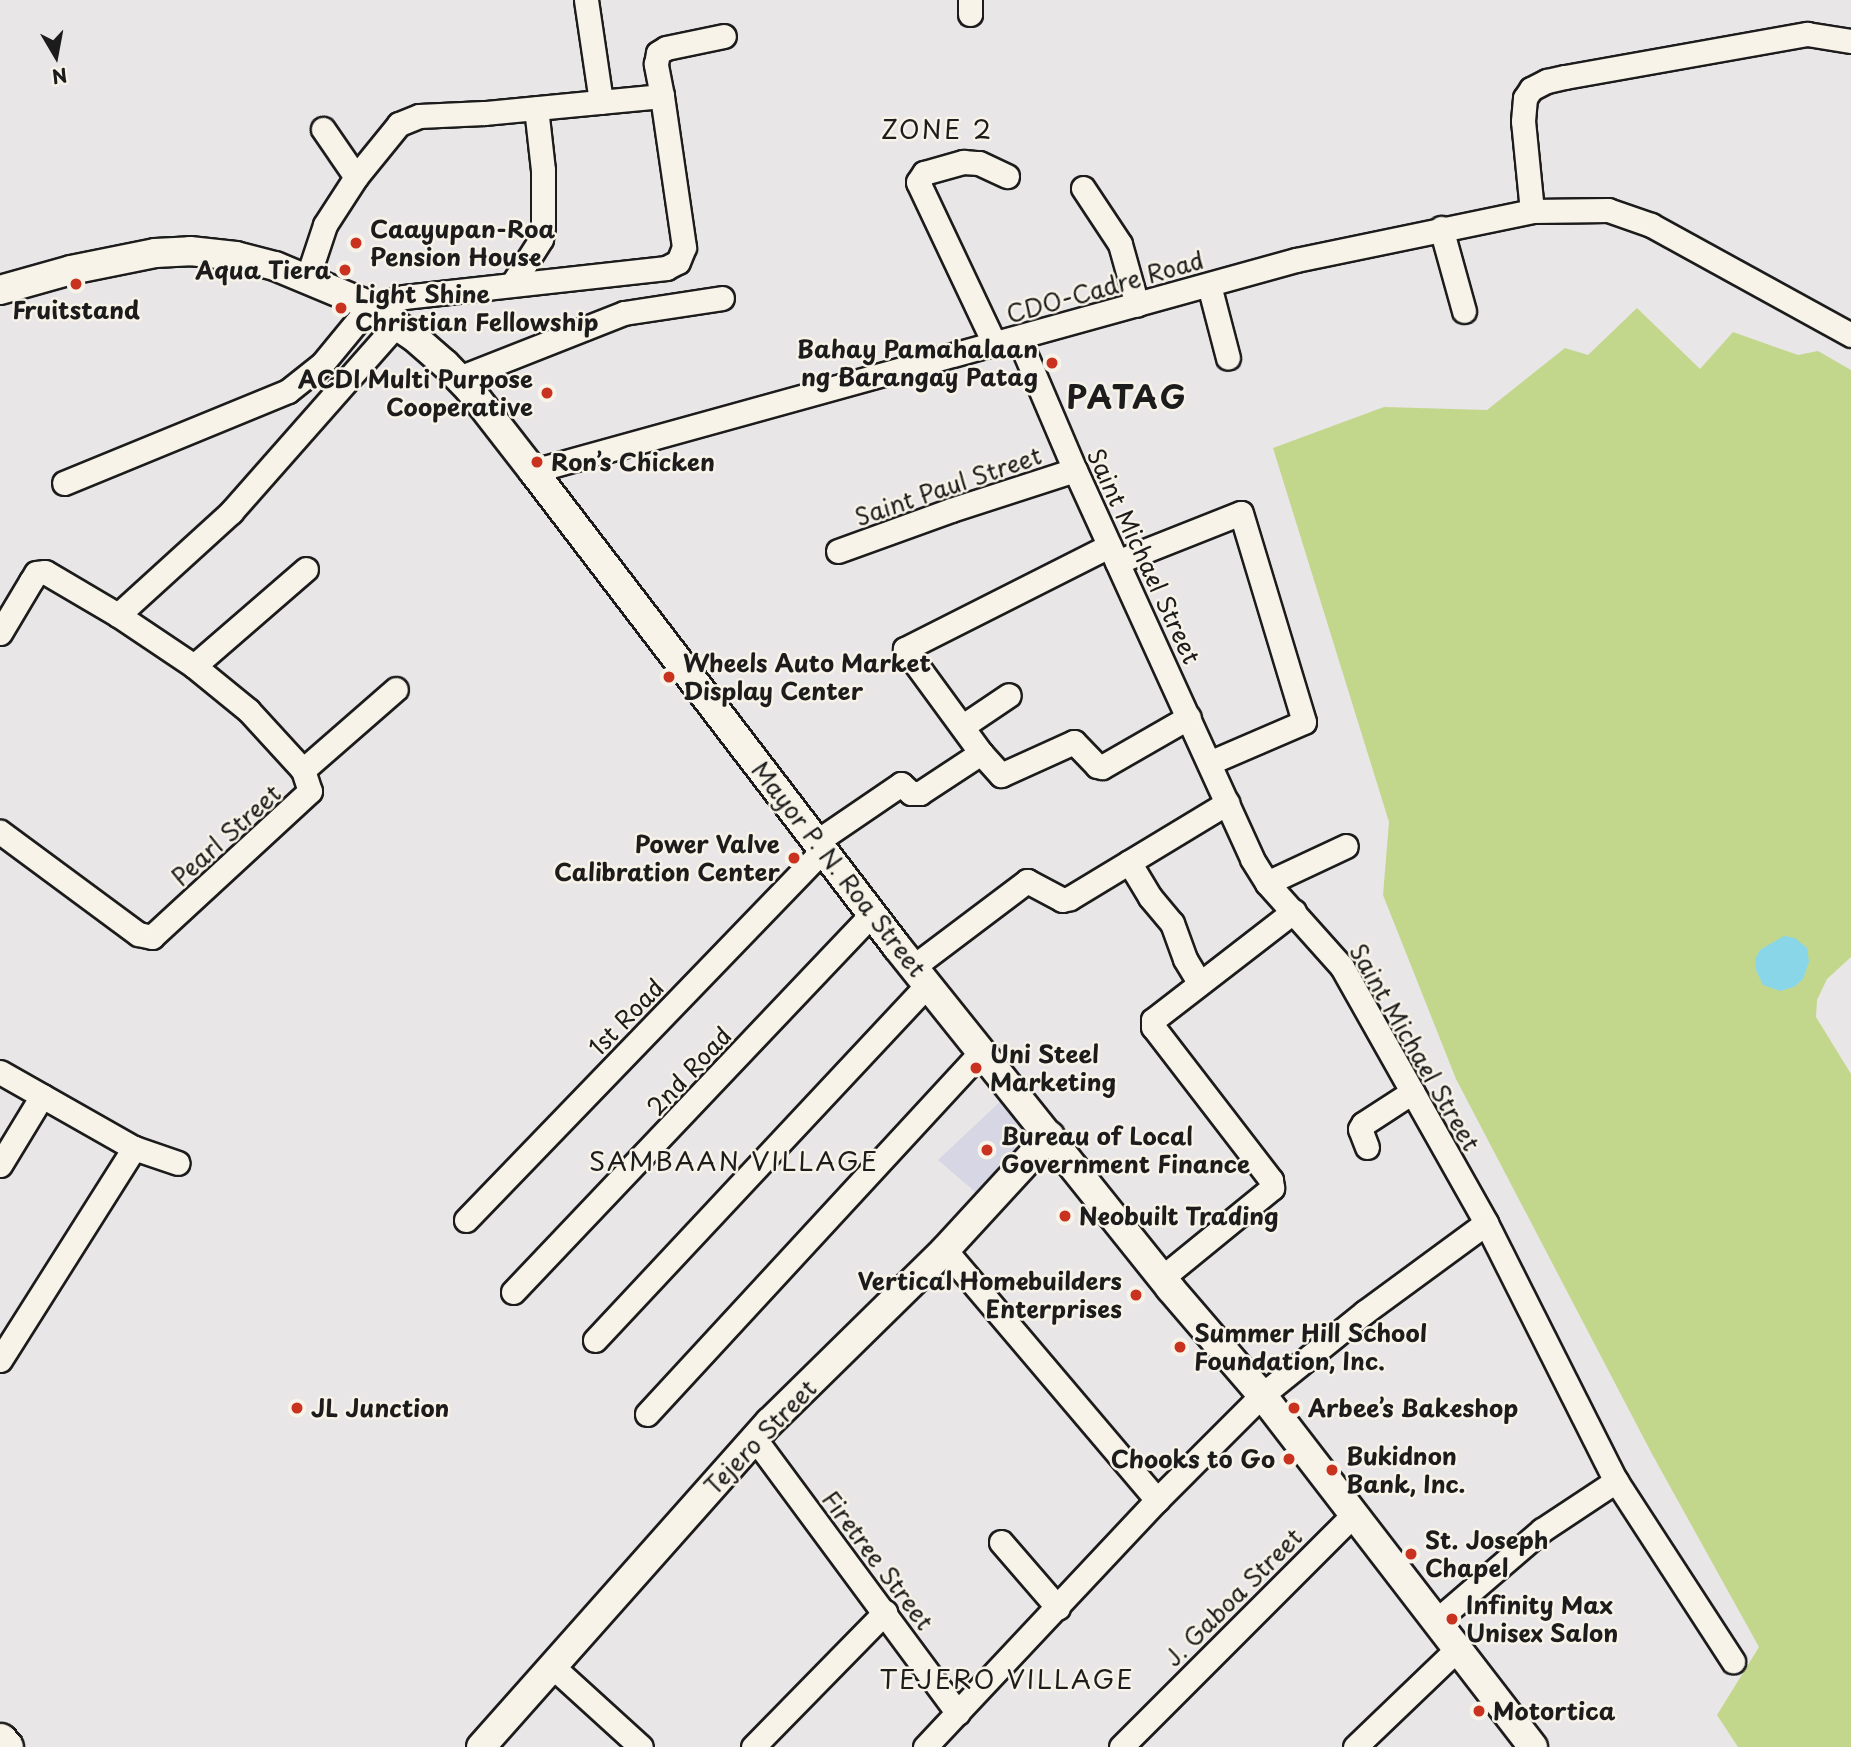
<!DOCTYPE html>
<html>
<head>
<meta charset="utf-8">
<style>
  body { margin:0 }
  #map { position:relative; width:1851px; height:1747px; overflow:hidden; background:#e8e6e6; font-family:"Playpen Sans",sans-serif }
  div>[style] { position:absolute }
  .built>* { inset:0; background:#d6d6e4 }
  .green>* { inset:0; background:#c3d78c }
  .water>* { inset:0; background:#88d6e8 }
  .roads { filter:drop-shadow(2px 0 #1c1c1c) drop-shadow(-2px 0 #1c1c1c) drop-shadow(0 2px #1c1c1c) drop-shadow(0 -2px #1c1c1c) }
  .minor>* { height:23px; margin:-11.5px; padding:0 11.5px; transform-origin:11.5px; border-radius:11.5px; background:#f7f3e8 }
  .major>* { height:28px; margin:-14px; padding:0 14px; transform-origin:14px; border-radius:14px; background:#f7f3e8 }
  .highway>* { height:33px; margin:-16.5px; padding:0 16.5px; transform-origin:16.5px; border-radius:16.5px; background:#f7f3e8 }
  .dots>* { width:19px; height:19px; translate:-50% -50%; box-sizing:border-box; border:4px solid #f7f3e8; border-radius:50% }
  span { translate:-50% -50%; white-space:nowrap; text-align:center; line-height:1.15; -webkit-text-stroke:5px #f7f3e8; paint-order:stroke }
  .poi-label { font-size:24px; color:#1c1c1c; font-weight:700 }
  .left { translate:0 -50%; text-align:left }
  .right { translate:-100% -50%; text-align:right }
  .street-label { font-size:24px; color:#1c1c1c }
  .neighbourhood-label { font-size:26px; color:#1c1c1c; letter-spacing:2px }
  .district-label { font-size:32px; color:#1c1c1c; font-weight:700; letter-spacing:2px }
  .north { position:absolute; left:21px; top:21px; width:70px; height:70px; -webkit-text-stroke:5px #f7f3e8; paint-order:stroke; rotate:170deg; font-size:19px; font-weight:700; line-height:28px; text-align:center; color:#1c1c1c }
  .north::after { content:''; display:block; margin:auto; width:24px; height:32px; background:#1c1c1c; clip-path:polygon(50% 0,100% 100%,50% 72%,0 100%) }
</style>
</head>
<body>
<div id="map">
  <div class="built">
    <i style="clip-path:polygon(1003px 1099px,1036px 1141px,980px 1196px,938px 1160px)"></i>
  </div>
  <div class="green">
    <i style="clip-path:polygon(1637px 308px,1700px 369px,1733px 332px,1798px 355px,1818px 351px,1851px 370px,1851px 957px,1827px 979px,1817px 1000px,1816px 1017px,1851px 1074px,1851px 1747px,1738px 1747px,1717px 1715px,1759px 1647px,1652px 1454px,1456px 1079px,1383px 895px,1389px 822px,1273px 448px,1384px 407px,1487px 410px,1565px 348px,1588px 355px)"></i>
  </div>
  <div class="water">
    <i style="clip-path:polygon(1784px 936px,1795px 938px,1807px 948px,1809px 962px,1803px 979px,1794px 987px,1780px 991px,1763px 985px,1756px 970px,1755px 959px,1760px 950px)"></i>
  </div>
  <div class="roads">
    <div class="minor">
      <i style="left:586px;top:0;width:103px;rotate:81.6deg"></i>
      <i style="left:970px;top:14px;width:14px;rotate:-90deg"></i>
      <i style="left:662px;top:96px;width:33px;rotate:-101deg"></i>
      <i style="left:656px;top:64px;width:11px;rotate:-80deg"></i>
      <i style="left:658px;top:53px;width:9px;rotate:-32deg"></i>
      <i style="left:666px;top:48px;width:59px;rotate:-11.7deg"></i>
      <i style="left:323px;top:129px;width:58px;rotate:55.5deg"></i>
      <i style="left:1083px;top:188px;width:67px;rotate:56.5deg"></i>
      <i style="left:1120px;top:244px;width:63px;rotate:74.4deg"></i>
      <i style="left:1532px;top:211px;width:90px;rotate:-95.7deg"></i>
      <i style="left:1523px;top:121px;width:23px;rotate:-85deg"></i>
      <i style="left:1525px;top:98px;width:11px;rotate:-56deg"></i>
      <i style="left:1531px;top:89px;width:18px;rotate:-27deg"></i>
      <i style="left:1547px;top:81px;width:18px;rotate:-13deg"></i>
      <i style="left:1565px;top:77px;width:246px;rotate:-10.1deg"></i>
      <i style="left:1807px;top:34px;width:45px;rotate:9deg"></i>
      <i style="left:1441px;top:228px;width:86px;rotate:74.5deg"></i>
      <i style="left:513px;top:283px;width:52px;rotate:-57.5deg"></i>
      <i style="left:541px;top:239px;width:12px;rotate:-81deg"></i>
      <i style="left:543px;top:227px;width:57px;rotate:-90deg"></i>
      <i style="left:543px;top:170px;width:62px;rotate:-96.4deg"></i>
      <i style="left:1209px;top:285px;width:75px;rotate:75.4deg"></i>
      <i style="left:1019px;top:339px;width:142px;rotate:66.9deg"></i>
      <i style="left:1075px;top:470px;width:427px;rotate:65.5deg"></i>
      <i style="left:1252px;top:859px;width:28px;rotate:58deg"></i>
      <i style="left:1267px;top:883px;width:113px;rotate:48.2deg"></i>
      <i style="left:1342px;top:967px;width:294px;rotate:60.6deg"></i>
      <i style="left:1486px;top:1223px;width:289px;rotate:63.3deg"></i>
      <i style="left:1616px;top:1481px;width:215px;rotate:57deg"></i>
      <i style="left:995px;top:345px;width:180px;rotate:-115.3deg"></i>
      <i style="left:918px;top:182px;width:11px;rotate:-56deg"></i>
      <i style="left:924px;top:173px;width:41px;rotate:-15.8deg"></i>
      <i style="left:963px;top:162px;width:16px;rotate:4deg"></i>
      <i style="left:979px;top:163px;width:31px;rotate:25deg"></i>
      <i style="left:459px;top:378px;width:177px;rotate:-21.5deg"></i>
      <i style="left:624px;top:313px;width:99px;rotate:-8.7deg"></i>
      <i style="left:533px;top:471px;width:792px;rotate:-15.46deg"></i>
      <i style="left:1296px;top:260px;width:241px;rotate:-11.7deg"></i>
      <i style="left:1532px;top:211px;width:76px;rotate:-0.8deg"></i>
      <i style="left:1608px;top:210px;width:46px;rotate:19.2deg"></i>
      <i style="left:1651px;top:225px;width:228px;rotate:28.8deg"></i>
      <i style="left:64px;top:483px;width:242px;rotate:-22.3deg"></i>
      <i style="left:288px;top:391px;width:43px;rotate:-38.5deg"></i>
      <i style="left:322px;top:364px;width:74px;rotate:-50.5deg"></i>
      <i style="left:369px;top:307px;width:36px;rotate:-16deg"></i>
      <i style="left:404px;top:297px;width:264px;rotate:-6.3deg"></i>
      <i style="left:666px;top:268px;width:13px;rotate:-27deg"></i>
      <i style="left:678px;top:262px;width:16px;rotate:-68deg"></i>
      <i style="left:684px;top:247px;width:153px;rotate:-98.3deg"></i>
      <i style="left:662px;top:96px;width:179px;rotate:174.5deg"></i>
      <i style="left:484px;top:113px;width:65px;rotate:177.4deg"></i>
      <i style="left:419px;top:116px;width:22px;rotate:158deg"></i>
      <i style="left:399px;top:124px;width:68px;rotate:129.1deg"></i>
      <i style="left:356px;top:177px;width:57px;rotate:122.9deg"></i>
      <i style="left:325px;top:225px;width:57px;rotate:108.4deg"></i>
      <i style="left:838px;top:551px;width:120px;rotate:-19.9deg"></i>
      <i style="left:951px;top:510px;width:130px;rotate:-17.9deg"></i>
      <i style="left:1117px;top:562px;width:133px;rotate:-21.6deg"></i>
      <i style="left:1241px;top:513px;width:218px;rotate:73.2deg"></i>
      <i style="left:1304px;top:722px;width:103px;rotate:156.7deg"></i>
      <i style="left:118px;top:615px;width:153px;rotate:-42.3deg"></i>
      <i style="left:231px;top:512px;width:251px;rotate:-48.6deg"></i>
      <i style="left:0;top:633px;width:61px;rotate:-59.2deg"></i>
      <i style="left:31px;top:581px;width:9px;rotate:-58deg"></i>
      <i style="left:36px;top:573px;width:9px;rotate:-6deg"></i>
      <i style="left:45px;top:572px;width:85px;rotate:30.5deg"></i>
      <i style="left:118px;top:615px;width:92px;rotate:33.9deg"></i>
      <i style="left:194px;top:666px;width:70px;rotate:39.2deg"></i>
      <i style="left:248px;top:710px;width:81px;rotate:47.5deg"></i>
      <i style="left:303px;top:770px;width:22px;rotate:72deg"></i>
      <i style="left:310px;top:791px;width:215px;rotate:137.3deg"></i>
      <i style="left:152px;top:937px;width:14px;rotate:-168deg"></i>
      <i style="left:138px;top:934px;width:172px;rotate:-143.5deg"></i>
      <i style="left:194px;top:666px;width:148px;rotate:-40.9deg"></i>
      <i style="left:963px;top:726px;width:55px;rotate:-34deg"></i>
      <i style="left:981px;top:753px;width:129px;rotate:-126.2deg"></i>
      <i style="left:905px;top:649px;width:229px;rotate:-26.8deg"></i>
      <i style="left:303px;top:770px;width:123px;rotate:-41.1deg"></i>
      <i style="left:816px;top:842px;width:103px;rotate:-34.3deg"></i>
      <i style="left:901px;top:784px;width:13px;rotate:42deg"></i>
      <i style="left:911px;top:793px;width:9px"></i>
      <i style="left:920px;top:793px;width:73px;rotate:-33.3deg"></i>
      <i style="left:981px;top:753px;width:30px;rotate:48deg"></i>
      <i style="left:1001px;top:775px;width:80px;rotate:-24.3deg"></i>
      <i style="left:1074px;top:742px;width:33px;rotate:46deg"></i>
      <i style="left:1097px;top:766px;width:5px;rotate:11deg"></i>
      <i style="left:1102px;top:767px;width:100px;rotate:-29.9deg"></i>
      <i style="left:1129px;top:862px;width:41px;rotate:59deg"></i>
      <i style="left:1150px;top:897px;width:34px;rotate:50deg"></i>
      <i style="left:1172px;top:923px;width:38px;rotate:70deg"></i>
      <i style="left:1185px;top:959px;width:27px;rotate:59deg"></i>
      <i style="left:1267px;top:883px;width:87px;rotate:-25.1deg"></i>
      <i style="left:913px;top:967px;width:143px;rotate:-37deg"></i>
      <i style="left:1027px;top:881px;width:40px;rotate:28deg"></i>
      <i style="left:1062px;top:900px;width:8px;rotate:-14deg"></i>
      <i style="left:1070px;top:898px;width:184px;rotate:-31.2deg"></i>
      <i style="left:0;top:1072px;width:154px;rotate:29.6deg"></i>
      <i style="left:134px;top:1148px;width:46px;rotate:18.8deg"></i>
      <i style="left:1367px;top:1147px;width:19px;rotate:-111deg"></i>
      <i style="left:1360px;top:1129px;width:6px;rotate:-59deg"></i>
      <i style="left:1363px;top:1124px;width:59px;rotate:-33.1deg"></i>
      <i style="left:0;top:1165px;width:81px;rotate:-58.7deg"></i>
      <i style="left:466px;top:1220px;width:514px;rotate:-46.02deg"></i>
      <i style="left:945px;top:1250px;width:328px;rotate:49.7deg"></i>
      <i style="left:1163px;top:1277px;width:141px;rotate:-39.2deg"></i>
      <i style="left:1272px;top:1188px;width:8px;rotate:-97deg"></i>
      <i style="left:1271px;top:1180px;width:193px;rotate:-127.6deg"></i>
      <i style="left:1153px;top:1027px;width:7px;rotate:-90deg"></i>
      <i style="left:1153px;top:1020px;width:178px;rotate:-37.7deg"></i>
      <i style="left:513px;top:1292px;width:521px;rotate:-46.48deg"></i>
      <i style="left:595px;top:1340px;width:486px;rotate:-46.9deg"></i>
      <i style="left:0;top:1360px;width:251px;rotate:-57.7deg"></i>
      <i style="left:647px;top:1414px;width:493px;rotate:-47.3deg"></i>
      <i style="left:755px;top:1439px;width:341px;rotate:53.5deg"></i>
      <i style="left:1001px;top:1542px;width:87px;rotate:49.2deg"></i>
      <i style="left:1435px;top:1622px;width:141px;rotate:-40.7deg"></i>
      <i style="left:1542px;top:1530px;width:89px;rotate:-33.5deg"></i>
      <i style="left:552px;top:1666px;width:120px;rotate:42.3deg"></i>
      <i style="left:753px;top:1747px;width:189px;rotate:-45.6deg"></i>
      <i style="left:925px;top:1747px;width:339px;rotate:-46.8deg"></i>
      <i style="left:1157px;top:1500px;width:148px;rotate:-45deg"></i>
      <i style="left:1262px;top:1395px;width:132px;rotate:-38.9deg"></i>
      <i style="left:1365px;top:1312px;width:150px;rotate:-36.3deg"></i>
      <i style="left:1121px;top:1747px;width:328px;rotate:-45deg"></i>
      <i style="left:1355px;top:1747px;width:140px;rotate:-43.8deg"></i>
    </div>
    <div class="major">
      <i style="left:0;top:290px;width:74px;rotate:-15.7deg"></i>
      <i style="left:71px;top:270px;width:86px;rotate:-11.4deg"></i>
      <i style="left:155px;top:253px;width:35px;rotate:-3deg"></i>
      <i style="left:190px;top:251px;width:46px;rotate:6.2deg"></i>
      <i style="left:236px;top:256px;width:40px;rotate:14.4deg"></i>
      <i style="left:275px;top:266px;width:93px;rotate:22.7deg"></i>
      <i style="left:361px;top:302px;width:64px;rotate:33.4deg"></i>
      <i style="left:414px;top:337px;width:41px;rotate:41.1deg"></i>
      <i style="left:445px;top:364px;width:36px;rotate:46deg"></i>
      <i style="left:470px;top:390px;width:103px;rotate:52.1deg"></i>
      <i style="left:533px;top:471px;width:599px;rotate:52.59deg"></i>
      <i style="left:897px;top:947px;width:437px;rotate:51.3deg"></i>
      <i style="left:1170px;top:1288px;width:141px;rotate:49.3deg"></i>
      <i style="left:1262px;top:1395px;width:444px;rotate:52.4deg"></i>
      <i style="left:481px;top:1747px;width:435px;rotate:-48.4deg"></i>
      <i style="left:770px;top:1422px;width:245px;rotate:-44.5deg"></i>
      <i style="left:945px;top:1250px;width:155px;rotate:-47.4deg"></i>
    </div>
    <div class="highway">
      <i style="left:0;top:1740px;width:9px;rotate:49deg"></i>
    </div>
  </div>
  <div class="dots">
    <i style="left:356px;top:243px;background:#c8321e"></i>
    <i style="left:345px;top:270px;background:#c8321e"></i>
    <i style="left:76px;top:284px;background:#c8321e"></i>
    <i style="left:341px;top:308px;background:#c8321e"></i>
    <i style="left:1052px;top:363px;background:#c8321e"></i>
    <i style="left:547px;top:393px;background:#c8321e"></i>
    <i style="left:537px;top:462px;background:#c8321e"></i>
    <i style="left:669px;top:677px;background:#c8321e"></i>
    <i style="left:794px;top:858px;background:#c8321e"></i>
    <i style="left:976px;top:1068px;background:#c8321e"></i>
    <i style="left:987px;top:1150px;background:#c8321e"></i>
    <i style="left:1065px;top:1216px;background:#c8321e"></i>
    <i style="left:1136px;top:1295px;background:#c8321e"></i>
    <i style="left:1180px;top:1347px;background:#c8321e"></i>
    <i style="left:297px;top:1408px;background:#c8321e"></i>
    <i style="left:1294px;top:1408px;background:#c8321e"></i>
    <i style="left:1289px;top:1459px;background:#c8321e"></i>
    <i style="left:1332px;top:1470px;background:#c8321e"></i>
    <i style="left:1411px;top:1554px;background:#c8321e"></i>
    <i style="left:1452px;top:1619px;background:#c8321e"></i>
    <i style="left:1479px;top:1711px;background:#c8321e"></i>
  </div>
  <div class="poi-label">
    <span class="left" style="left:370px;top:243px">Caayupan-Roa<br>Pension House</span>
    <span class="right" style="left:331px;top:270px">Aqua Tiera</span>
    <span class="left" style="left:355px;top:308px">Light Shine<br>Christian Fellowship</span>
    <span style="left:76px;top:310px">Fruitstand</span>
    <span class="right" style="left:1038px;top:363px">Bahay Pamahalaan<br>ng Barangay Patag</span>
    <span class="right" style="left:533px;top:393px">ACDI Multi Purpose<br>Cooperative</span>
    <span class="left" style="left:551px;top:462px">Ron’s Chicken</span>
    <span class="left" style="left:683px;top:677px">Wheels Auto Market<br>Display Center</span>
    <span class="right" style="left:780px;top:858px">Power Valve<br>Calibration Center</span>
    <span class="left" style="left:990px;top:1068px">Uni Steel<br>Marketing</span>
    <span class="left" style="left:1001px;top:1150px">Bureau of Local<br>Government Finance</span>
    <span class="left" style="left:1079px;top:1216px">Neobuilt Trading</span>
    <span class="right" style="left:1122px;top:1295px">Vertical Homebuilders<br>Enterprises</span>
    <span class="left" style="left:1194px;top:1347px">Summer Hill School<br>Foundation, Inc.</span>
    <span class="left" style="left:311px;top:1408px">JL Junction</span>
    <span class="left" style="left:1308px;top:1408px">Arbee’s Bakeshop</span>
    <span class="left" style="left:1346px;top:1470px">Bukidnon<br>Bank, Inc.</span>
    <span class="right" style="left:1275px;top:1459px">Chooks to Go</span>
    <span class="left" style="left:1425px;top:1554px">St. Joseph<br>Chapel</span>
    <span class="left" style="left:1466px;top:1619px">Infinity Max<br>Unisex Salon</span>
    <span class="left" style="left:1493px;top:1711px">Motortica</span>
  </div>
  <div class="street-label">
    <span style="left:1105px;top:287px;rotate:-16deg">CDO-Cadre Road</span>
    <span style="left:948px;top:486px;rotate:-19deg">Saint Paul Street</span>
    <span style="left:1144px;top:556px;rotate:65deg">Saint Michael Street</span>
    <span style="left:226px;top:835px;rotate:-42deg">Pearl Street</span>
    <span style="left:839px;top:869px;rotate:52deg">Mayor P. N. Roa Street</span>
    <span style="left:626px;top:1017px;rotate:-46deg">1st Road</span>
    <span style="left:1415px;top:1047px;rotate:60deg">Saint Michael Street</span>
    <span style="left:689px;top:1071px;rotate:-47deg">2nd Road</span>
    <span style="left:760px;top:1437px;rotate:-46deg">Tejero Street</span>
    <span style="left:878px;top:1560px;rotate:53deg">Firetree Street</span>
    <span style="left:1233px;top:1597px;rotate:-45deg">J. Gaboa Street</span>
  </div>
  <div class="neighbourhood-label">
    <span style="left:937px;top:129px">ZONE 2</span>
    <span style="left:734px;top:1161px">SAMBAAN VILLAGE</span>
    <span style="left:1007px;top:1679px">TEJERO VILLAGE</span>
  </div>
  <div class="district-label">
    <span style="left:1127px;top:396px">PATAG</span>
  </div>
  <div class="north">N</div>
</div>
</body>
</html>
